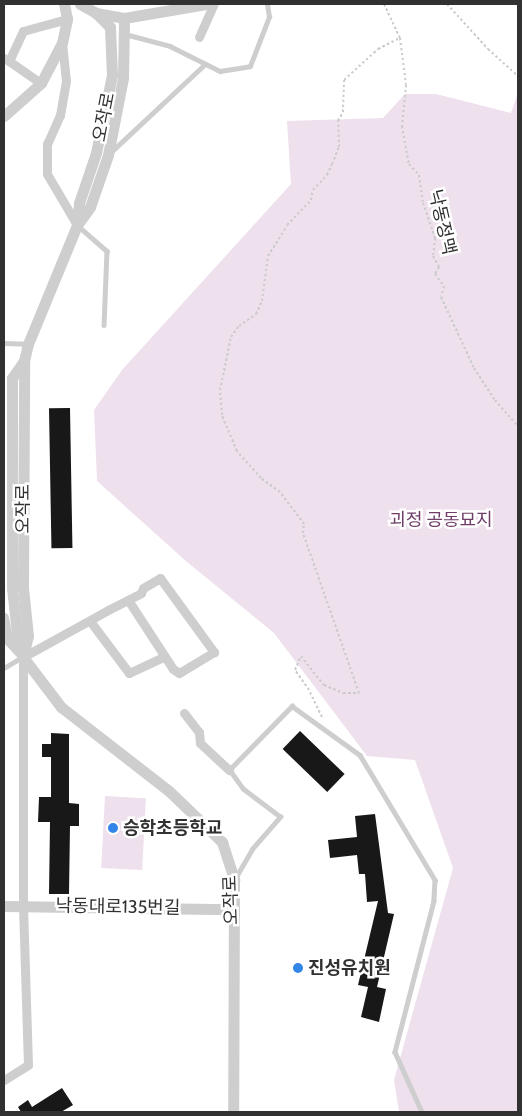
<!DOCTYPE html>
<html>
<head>
<meta charset="utf-8">
<style>
  body { margin:0 }
  #map { position:relative; width:522px; height:1116px; overflow:hidden; background:#fff; font-family:Cabin,"Noto Sans KR",sans-serif }
  div>[style] { position:absolute }
  .green>* { inset:0; background:#eee0ed; transform-origin:0 0 }
  .building>* { inset:0; background:#181818; transform-origin:0 0 }
  .path>* { height:2px; margin-top:-1px; transform-origin:0; background:repeating-linear-gradient(90deg,#cbcbcb 0 2.5px,transparent 0 5px) }
  .service>* { height:4.5px; margin:-2.25px; padding:0 2.25px; transform-origin:2.25px; border-radius:2.25px; background:#cecece }
  .minor>* { height:9px; margin:-4.5px; padding:0 4.5px; transform-origin:4.5px; border-radius:4.5px; background:#cecece }
  .tertiary>* { height:11px; margin:-5.5px; padding:0 5.5px; transform-origin:5.5px; border-radius:5.5px; background:#cecece }
  .dots>* { width:14px; height:14px; translate:-50% -50%; box-sizing:border-box; border:2px solid #fff; border-radius:50% }
  span { translate:-50% -50%; white-space:nowrap; text-align:center; line-height:1.15; -webkit-text-stroke:5px #fff; paint-order:stroke }
  .street-label { font-size:18px; color:#313131 }
  .park-label { font-size:18px; color:#6f3d68 }
  .poi-label { font-size:18px; color:#313131; font-weight:700 }
  .left { translate:0 -50%; text-align:left }
  .frame { position:absolute; inset:0; border:5px solid #313131; pointer-events:none }
</style>
</head>
<body>
<div id="map">
  <div class="green">
    <i style="clip-path:polygon(518px 92px,518px 1112px,399px 1112px,394px 1080px,453px 868px,415px 760px,367px 756px,274px 633px,187px 562px,97px 481px,94px 410px,122px 370px,291px 184px,287px 121px,383px 118px,405px 94px,436px 94px,511px 113px)"></i>
    <i style="left:105px;top:796px;width:41px;height:72px;rotate:3deg"></i>
  </div>
  <div class="building">
    <i style="left:70px;top:408px;width:140px;height:21px;rotate:89deg"></i>
    <i style="left:300px;top:731px;width:62px;height:25px;rotate:44deg"></i>
    <i style="clip-path:polygon(51px 733px,69px 734px,69px 803px,79px 804px,79px 826px,70px 826px,69px 894px,49px 894px,50px 822px,38px 822px,39px 797px,51px 797px,51px 757px,42px 757px,42px 744px,51px 744px)"></i>
    <i style="clip-path:polygon(375px 814px,388px 913px,394px 914px,377px 987px,386px 989px,379px 1022px,361px 1017px,368px 987px,358px 985px,378px 901px,367px 902px,365px 874px,359px 874px,357px 855px,330px 858px,328px 840px,357px 837px,355px 816px)"></i>
    <i style="clip-path:polygon(62px 1088px,73px 1105px,61px 1112px,21px 1112px,18px 1107px,28px 1100px,32px 1107px)"></i>
  </div>
  <div class="path">
    <i style="left:384px;top:4px;width:38px;rotate:65deg"></i>
    <i style="left:400px;top:38px;width:47px;rotate:82.7deg"></i>
    <i style="left:406px;top:85px;width:41px;rotate:95.6deg"></i>
    <i style="left:402px;top:126px;width:39px;rotate:80deg"></i>
    <i style="left:409px;top:164px;width:15px;rotate:48deg"></i>
    <i style="left:419px;top:175px;width:28px;rotate:82deg"></i>
    <i style="left:423px;top:203px;width:37px;rotate:71deg"></i>
    <i style="left:435px;top:238px;width:18px;rotate:96deg"></i>
    <i style="left:433px;top:256px;width:13px;rotate:61deg"></i>
    <i style="left:439px;top:267px;width:8px;rotate:120deg"></i>
    <i style="left:435px;top:274px;width:15px;rotate:53deg"></i>
    <i style="left:444px;top:286px;width:11px;rotate:105deg"></i>
    <i style="left:441px;top:297px;width:78px;rotate:65.1deg"></i>
    <i style="left:474px;top:368px;width:38px;rotate:57deg"></i>
    <i style="left:495px;top:400px;width:35px;rotate:49deg"></i>
    <i style="left:447px;top:4px;width:61px;rotate:47.7deg"></i>
    <i style="left:488px;top:49px;width:40px;rotate:42deg"></i>
    <i style="left:322px;top:717px;width:30px;rotate:-116deg"></i>
    <i style="left:309px;top:690px;width:24px;rotate:-125deg"></i>
    <i style="left:295px;top:670px;width:15px;rotate:-67deg"></i>
    <i style="left:301px;top:656px;width:37px;rotate:52deg"></i>
    <i style="left:324px;top:685px;width:21px;rotate:23deg"></i>
    <i style="left:343px;top:693px;width:16px"></i>
    <i style="left:359px;top:693px;width:170px;rotate:-109.3deg"></i>
    <i style="left:303px;top:533px;width:9px;rotate:-84deg"></i>
    <i style="left:304px;top:524px;width:40px;rotate:-127deg"></i>
    <i style="left:280px;top:492px;width:24px;rotate:-144deg"></i>
    <i style="left:261px;top:478px;width:36px;rotate:-132deg"></i>
    <i style="left:237px;top:451px;width:39px;rotate:-113deg"></i>
    <i style="left:222px;top:415px;width:25px;rotate:-95deg"></i>
    <i style="left:220px;top:390px;width:54px;rotate:-78.3deg"></i>
    <i style="left:231px;top:337px;width:14px;rotate:-54deg"></i>
    <i style="left:239px;top:326px;width:21px;rotate:-35deg"></i>
    <i style="left:256px;top:314px;width:14px;rotate:-65deg"></i>
    <i style="left:262px;top:301px;width:45px;rotate:-82.4deg"></i>
    <i style="left:268px;top:256px;width:36px;rotate:-58deg"></i>
    <i style="left:287px;top:225px;width:35px;rotate:-46deg"></i>
    <i style="left:311px;top:200px;width:10px;rotate:-79deg"></i>
    <i style="left:313px;top:190px;width:21px;rotate:-47deg"></i>
    <i style="left:327px;top:175px;width:12px;rotate:-66deg"></i>
    <i style="left:332px;top:164px;width:18px;rotate:-68deg"></i>
    <i style="left:339px;top:147px;width:26px;rotate:-92deg"></i>
    <i style="left:338px;top:121px;width:10px;rotate:-61deg"></i>
    <i style="left:343px;top:112px;width:32px;rotate:-88deg"></i>
    <i style="left:344px;top:80px;width:46px;rotate:-42.4deg"></i>
    <i style="left:378px;top:49px;width:25px;rotate:-27deg"></i>
  </div>
  <div class="service">
    <i style="left:125px;top:34px;width:47px;rotate:14.9deg"></i>
    <i style="left:170px;top:46px;width:56px;rotate:26.6deg"></i>
    <i style="left:220px;top:71px;width:30px;rotate:-9deg"></i>
    <i style="left:250px;top:66px;width:53px;rotate:-68.8deg"></i>
    <i style="left:269px;top:17px;width:13px;rotate:-99deg"></i>
    <i style="left:110px;top:153px;width:130px;rotate:-43.1deg"></i>
    <i style="left:77px;top:225px;width:40px;rotate:41deg"></i>
    <i style="left:107px;top:251px;width:74px;rotate:92.3deg"></i>
    <i style="left:4px;top:343px;width:23px;rotate:2deg"></i>
    <i style="left:4px;top:668px;width:21px;rotate:-31deg"></i>
    <i style="left:236px;top:877px;width:32px;rotate:-60deg"></i>
    <i style="left:252px;top:849px;width:43px;rotate:-48.8deg"></i>
    <i style="left:280px;top:817px;width:46px;rotate:-142.9deg"></i>
    <i style="left:243px;top:789px;width:24px;rotate:-126deg"></i>
    <i style="left:229px;top:770px;width:90px;rotate:-45.5deg"></i>
    <i style="left:292px;top:706px;width:84px;rotate:35.8deg"></i>
    <i style="left:360px;top:755px;width:146px;rotate:59deg"></i>
    <i style="left:435px;top:880px;width:21px;rotate:93deg"></i>
    <i style="left:434px;top:901px;width:156px;rotate:104.5deg"></i>
    <i style="left:395px;top:1052px;width:66px;rotate:65.8deg"></i>
  </div>
  <div class="minor">
    <i style="left:199px;top:37px;width:36px;rotate:-66deg"></i>
    <i style="left:62px;top:43px;width:38px;rotate:84deg"></i>
    <i style="left:66px;top:81px;width:35px;rotate:100deg"></i>
    <i style="left:60px;top:115px;width:32px;rotate:114deg"></i>
    <i style="left:47px;top:144px;width:30px;rotate:90deg"></i>
    <i style="left:47px;top:174px;width:59px;rotate:59.5deg"></i>
    <i style="left:4px;top:58px;width:6px;rotate:31deg"></i>
    <i style="left:9px;top:61px;width:33px;rotate:-65deg"></i>
    <i style="left:23px;top:31px;width:46px;rotate:-15.3deg"></i>
    <i style="left:9px;top:61px;width:39px;rotate:35deg"></i>
    <i style="left:4px;top:617px;width:25px;rotate:79deg"></i>
    <i style="left:9px;top:642px;width:18px;rotate:47deg"></i>
    <i style="left:90px;top:621px;width:65px;rotate:53.1deg"></i>
    <i style="left:129px;top:673px;width:38px;rotate:-25deg"></i>
    <i style="left:23px;top:657px;width:97px;rotate:-28.9deg"></i>
    <i style="left:108px;top:610px;width:37px;rotate:-27deg"></i>
    <i style="left:141px;top:593px;width:5px;rotate:-68deg"></i>
    <i style="left:143px;top:588px;width:20px;rotate:-30deg"></i>
    <i style="left:160px;top:578px;width:92px;rotate:53.9deg"></i>
    <i style="left:214px;top:652px;width:41px;rotate:149deg"></i>
    <i style="left:179px;top:673px;width:7px;rotate:-146deg"></i>
    <i style="left:173px;top:669px;width:82px;rotate:-123.1deg"></i>
    <i style="left:184px;top:713px;width:24px;rotate:52deg"></i>
    <i style="left:199px;top:732px;width:11px;rotate:85deg"></i>
    <i style="left:200px;top:743px;width:40px;rotate:43deg"></i>
    <i style="left:4px;top:1080px;width:28px;rotate:-32deg"></i>
    <i style="left:28px;top:1065px;width:159px;rotate:-91.8deg"></i>
    <i style="left:23px;top:906px;width:249px;rotate:-90deg"></i>
  </div>
  <div class="tertiary">
    <i style="left:80px;top:4px;width:18px;rotate:29deg"></i>
    <i style="left:96px;top:13px;width:28px;rotate:10deg"></i>
    <i style="left:124px;top:18px;width:83px;rotate:-9.7deg"></i>
    <i style="left:4px;top:116px;width:50px;rotate:-41.7deg"></i>
    <i style="left:41px;top:83px;width:45px;rotate:-62.3deg"></i>
    <i style="left:62px;top:43px;width:25px;rotate:-78deg"></i>
    <i style="left:67px;top:19px;width:15px;rotate:-101deg"></i>
    <i style="left:77px;top:223px;width:20px;rotate:-84deg"></i>
    <i style="left:79px;top:203px;width:53px;rotate:-71.2deg"></i>
    <i style="left:96px;top:153px;width:80px;rotate:-78.4deg"></i>
    <i style="left:112px;top:75px;width:48px;rotate:-92.4deg"></i>
    <i style="left:110px;top:27px;width:20px;rotate:-135deg"></i>
    <i style="left:24px;top:361px;width:21px;rotate:125deg"></i>
    <i style="left:12px;top:378px;width:210px;rotate:90deg"></i>
    <i style="left:12px;top:588px;width:54px;rotate:83.7deg"></i>
    <i style="left:18px;top:642px;width:16px;rotate:72deg"></i>
    <i style="left:23px;top:657px;width:63px;rotate:52.8deg"></i>
    <i style="left:61px;top:707px;width:137px;rotate:37.9deg"></i>
    <i style="left:169px;top:791px;width:74px;rotate:43.9deg"></i>
    <i style="left:222px;top:842px;width:40px;rotate:72deg"></i>
    <i style="left:234px;top:880px;width:232px;rotate:90.2deg"></i>
    <i style="left:23px;top:657px;width:22px;rotate:-77deg"></i>
    <i style="left:28px;top:636px;width:48px;rotate:-95.9deg"></i>
    <i style="left:23px;top:588px;width:227px;rotate:-89.7deg"></i>
    <i style="left:24px;top:361px;width:17px;rotate:-77deg"></i>
    <i style="left:28px;top:344px;width:129px;rotate:-67.6deg"></i>
    <i style="left:77px;top:225px;width:22px;rotate:-54deg"></i>
    <i style="left:90px;top:207px;width:55px;rotate:-70.9deg"></i>
    <i style="left:108px;top:155px;width:78px;rotate:-79deg"></i>
    <i style="left:123px;top:78px;width:60px;rotate:-89deg"></i>
    <i style="left:4px;top:906px;width:228px;rotate:0.8deg"></i>
  </div>
  <div class="dots">
    <i style="left:113px;top:828px;background:#3286e9"></i>
    <i style="left:298px;top:968px;background:#3286e9"></i>
  </div>
  <div class="street-label">
    <span style="left:104px;top:117px;rotate:-79deg">오작로</span>
    <span style="left:442px;top:222px;rotate:77deg">낙동정맥</span>
    <span style="left:23px;top:509px;rotate:-90deg">오작로</span>
    <span style="left:231px;top:900px;rotate:-92deg">오작로</span>
    <span style="left:118px;top:907px;rotate:1deg">낙동대로135번길</span>
  </div>
  <div class="park-label">
    <span style="left:441px;top:520px">괴정 공동묘지</span>
  </div>
  <div class="poi-label">
    <span class="left" style="left:123px;top:828px">승학초등학교</span>
    <span class="left" style="left:308px;top:968px">진성유치원</span>
  </div>
  <div class="frame"></div>
</div>
</body>
</html>
